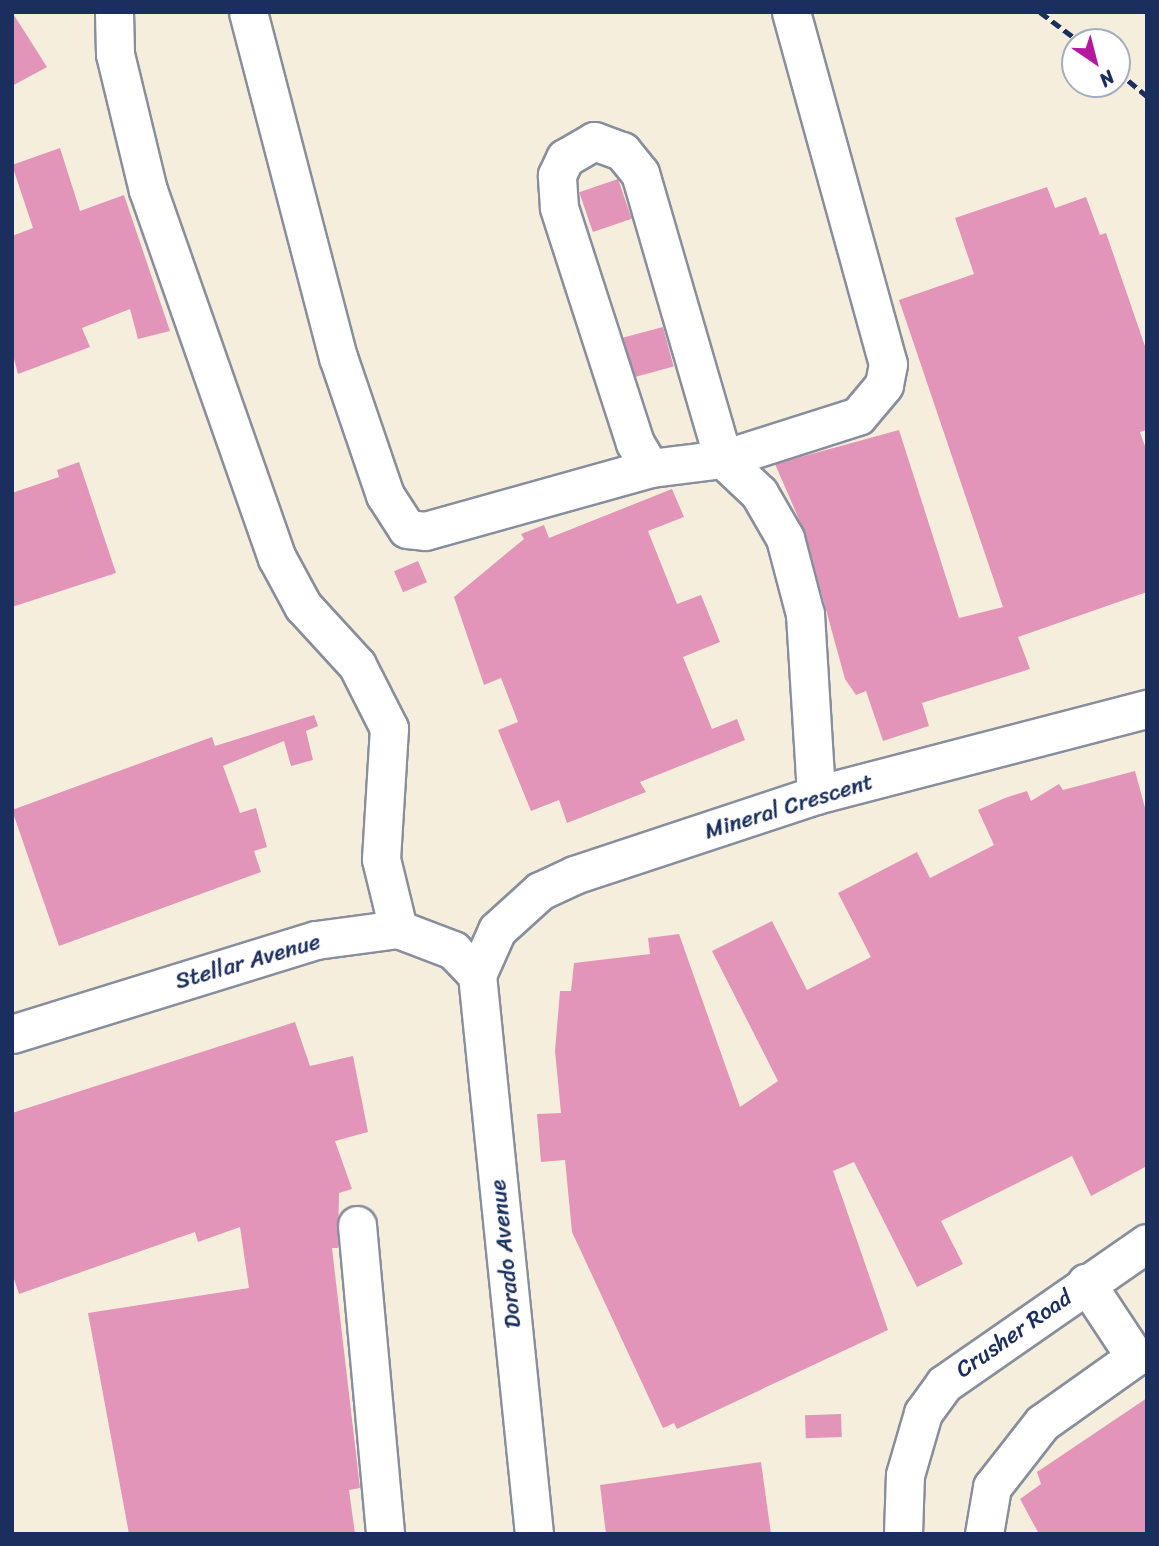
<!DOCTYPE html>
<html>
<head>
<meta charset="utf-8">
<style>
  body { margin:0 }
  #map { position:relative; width:1159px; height:1546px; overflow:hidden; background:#f6eedc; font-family:Sriracha,sans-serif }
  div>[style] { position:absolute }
  .building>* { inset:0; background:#e395b9; transform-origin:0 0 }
  .roads { filter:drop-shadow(2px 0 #888e9d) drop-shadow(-2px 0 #888e9d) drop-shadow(0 2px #888e9d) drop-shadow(0 -2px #888e9d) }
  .minor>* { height:37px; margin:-18.5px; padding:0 18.5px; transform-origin:18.5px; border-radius:18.5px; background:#fff }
  .rail>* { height:5px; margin-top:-2.5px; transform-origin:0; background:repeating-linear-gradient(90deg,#1b2f5e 0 10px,transparent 0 15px) }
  span { translate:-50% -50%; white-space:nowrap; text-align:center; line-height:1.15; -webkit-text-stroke:5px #fff; paint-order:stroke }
  .street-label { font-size:23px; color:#1b2f5e }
  .frame { position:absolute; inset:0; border:14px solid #1b2f5e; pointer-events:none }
  .north { position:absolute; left:1061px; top:28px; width:70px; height:70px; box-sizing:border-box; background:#fff; border:2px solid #a4acbf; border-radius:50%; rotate:145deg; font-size:19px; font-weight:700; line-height:28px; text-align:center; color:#1b2f5e }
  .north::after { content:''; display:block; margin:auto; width:24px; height:32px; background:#b5179e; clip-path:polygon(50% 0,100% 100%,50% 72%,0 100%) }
</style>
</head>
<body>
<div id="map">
  <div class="building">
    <i style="clip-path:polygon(12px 12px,47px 67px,12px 86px)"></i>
    <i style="clip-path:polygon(60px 148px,80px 211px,124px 195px,170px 331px,138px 339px,130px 309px,82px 328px,90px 347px,18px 374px,12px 351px,12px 236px,33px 228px,12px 165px)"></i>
    <i style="left:618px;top:179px;width:42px;height:41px;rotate:71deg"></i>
    <i style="clip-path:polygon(1047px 187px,1055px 208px,1086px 197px,1100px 235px,1106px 233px,1147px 352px,1147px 430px,1140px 432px,1147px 452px,1147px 592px,1018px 637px,1030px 669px,922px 703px,929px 726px,883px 741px,866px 691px,856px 695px,845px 679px,805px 533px,775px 464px,899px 430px,959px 618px,1003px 607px,899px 300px,974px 274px,955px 218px)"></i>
    <i style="left:663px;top:327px;width:41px;height:41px;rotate:75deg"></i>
    <i style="clip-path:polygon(79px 462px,116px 573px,12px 607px,12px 493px,59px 477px,57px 470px)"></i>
    <i style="clip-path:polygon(672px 489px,684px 517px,648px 531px,677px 604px,701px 595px,720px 642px,683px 657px,712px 729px,737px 719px,745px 740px,640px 782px,646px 792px,567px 823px,559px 800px,531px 811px,498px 730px,518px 722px,501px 678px,484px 685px,454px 597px,524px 539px,521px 534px,544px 525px,549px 538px)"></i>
    <i style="left:418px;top:561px;width:23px;height:26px;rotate:67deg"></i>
    <i style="clip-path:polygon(314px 715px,318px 726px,306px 731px,313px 760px,291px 766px,284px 741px,223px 766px,240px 813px,256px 808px,267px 847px,254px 851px,261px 872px,59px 946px,12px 810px,212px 737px,215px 746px)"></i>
    <i style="clip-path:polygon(1135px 771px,1147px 815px,1147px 1166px,1091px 1196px,1072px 1156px,941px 1221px,963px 1264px,917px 1287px,854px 1162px,833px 1171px,888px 1330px,677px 1429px,674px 1423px,663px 1428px,572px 1232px,565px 1160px,541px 1162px,537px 1114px,561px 1113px,555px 1051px,560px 991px,571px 991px,574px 963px,650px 954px,648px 938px,679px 934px,740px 1107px,778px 1081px,712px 951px,772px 921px,807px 990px,871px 957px,838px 893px,917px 852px,930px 878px,994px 845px,978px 810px,1005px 798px,1027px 791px,1031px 801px,1059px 784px,1063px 790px)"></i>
    <i style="clip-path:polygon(295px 1022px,310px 1066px,353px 1056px,368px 1132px,335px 1141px,352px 1189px,339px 1193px,338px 1248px,332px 1248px,360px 1488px,349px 1490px,355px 1534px,129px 1534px,88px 1313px,249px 1288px,240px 1227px,198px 1242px,195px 1232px,19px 1294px,12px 1273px,12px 1113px)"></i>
    <i style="clip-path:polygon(1147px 1398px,1147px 1534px,1039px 1534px,1020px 1499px,1041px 1484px,1037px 1472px)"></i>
    <i style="left:841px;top:1414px;width:23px;height:36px;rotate:88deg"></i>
    <i style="clip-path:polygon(761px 1462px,771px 1534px,606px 1534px,600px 1485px)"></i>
  </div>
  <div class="roads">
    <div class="minor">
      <i style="left:114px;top:12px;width:42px;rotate:88.6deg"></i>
      <i style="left:115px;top:54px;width:140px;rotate:76.4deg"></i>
      <i style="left:148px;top:190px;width:390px;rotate:70.7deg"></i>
      <i style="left:277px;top:558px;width:55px;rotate:61.6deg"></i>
      <i style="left:303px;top:606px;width:80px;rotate:47.5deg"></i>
      <i style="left:357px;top:665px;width:71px;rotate:63.1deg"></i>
      <i style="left:389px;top:728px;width:131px;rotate:93.5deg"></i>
      <i style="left:381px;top:859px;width:72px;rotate:76.3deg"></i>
      <i style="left:248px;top:12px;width:357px;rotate:75.4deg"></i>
      <i style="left:338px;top:357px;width:146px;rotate:71.2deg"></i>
      <i style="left:385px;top:495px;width:40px;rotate:57.1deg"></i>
      <i style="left:407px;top:529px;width:18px;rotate:6deg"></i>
      <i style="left:425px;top:531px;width:234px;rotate:-15.6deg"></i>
      <i style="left:791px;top:12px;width:365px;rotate:74.6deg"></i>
      <i style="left:888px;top:364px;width:21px;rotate:101deg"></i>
      <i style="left:884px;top:385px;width:40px;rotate:130deg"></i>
      <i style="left:858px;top:416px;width:142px;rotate:162.3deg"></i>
      <i style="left:723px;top:459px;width:50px;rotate:43.4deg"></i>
      <i style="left:759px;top:493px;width:52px;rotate:60deg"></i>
      <i style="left:785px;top:538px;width:79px;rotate:75.3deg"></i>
      <i style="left:805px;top:614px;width:181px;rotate:86.5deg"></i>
      <i style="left:594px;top:141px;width:30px;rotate:20deg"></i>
      <i style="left:622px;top:151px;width:28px;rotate:51deg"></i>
      <i style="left:640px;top:173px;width:298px;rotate:73.8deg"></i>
      <i style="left:723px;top:459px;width:74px;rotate:173deg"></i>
      <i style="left:650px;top:468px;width:29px;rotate:-121deg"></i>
      <i style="left:635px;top:443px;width:248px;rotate:-107.9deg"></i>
      <i style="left:559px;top:207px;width:32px;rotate:-94deg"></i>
      <i style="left:557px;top:175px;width:19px;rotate:-65deg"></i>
      <i style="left:565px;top:158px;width:34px;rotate:-30deg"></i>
      <i style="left:12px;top:1034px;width:318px;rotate:-17.2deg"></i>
      <i style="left:316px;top:940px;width:83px;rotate:-7.6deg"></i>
      <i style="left:398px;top:929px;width:59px;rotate:20.9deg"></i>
      <i style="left:453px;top:950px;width:35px;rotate:46deg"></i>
      <i style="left:357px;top:1225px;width:310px;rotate:84.8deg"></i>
      <i style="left:534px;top:1534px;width:562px;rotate:-95.82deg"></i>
      <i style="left:477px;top:975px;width:49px;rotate:-66deg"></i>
      <i style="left:497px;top:930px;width:58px;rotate:-42.2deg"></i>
      <i style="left:540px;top:891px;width:38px;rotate:-25deg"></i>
      <i style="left:574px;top:875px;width:255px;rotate:-18.3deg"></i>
      <i style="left:816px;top:795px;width:342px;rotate:-14.6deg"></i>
      <i style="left:903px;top:1534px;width:59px;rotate:-88.1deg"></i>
      <i style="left:905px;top:1475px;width:65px;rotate:-73.8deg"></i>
      <i style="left:923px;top:1413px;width:36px;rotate:-54deg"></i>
      <i style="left:944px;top:1384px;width:247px;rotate:-34.8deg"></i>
      <i style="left:984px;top:1534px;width:48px;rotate:-80.3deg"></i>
      <i style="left:992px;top:1487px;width:81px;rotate:-52deg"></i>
      <i style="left:1042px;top:1423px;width:114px;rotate:-35.4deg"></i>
      <i style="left:1135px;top:1357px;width:89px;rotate:-123.5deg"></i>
    </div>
  </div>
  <div class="rail">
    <i style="left:1040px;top:12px;width:50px;rotate:36.9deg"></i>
    <i style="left:1117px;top:71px;width:39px;rotate:40deg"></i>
  </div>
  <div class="street-label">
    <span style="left:789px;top:807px;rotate:-17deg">Mineral Crescent</span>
    <span style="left:248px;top:962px;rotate:-16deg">Stellar Avenue</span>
    <span style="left:506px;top:1254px;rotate:-96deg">Dorado Avenue</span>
    <span style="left:1014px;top:1334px;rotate:-35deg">Crusher Road</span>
  </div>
  <div class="frame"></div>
  <div class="north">N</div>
</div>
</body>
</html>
